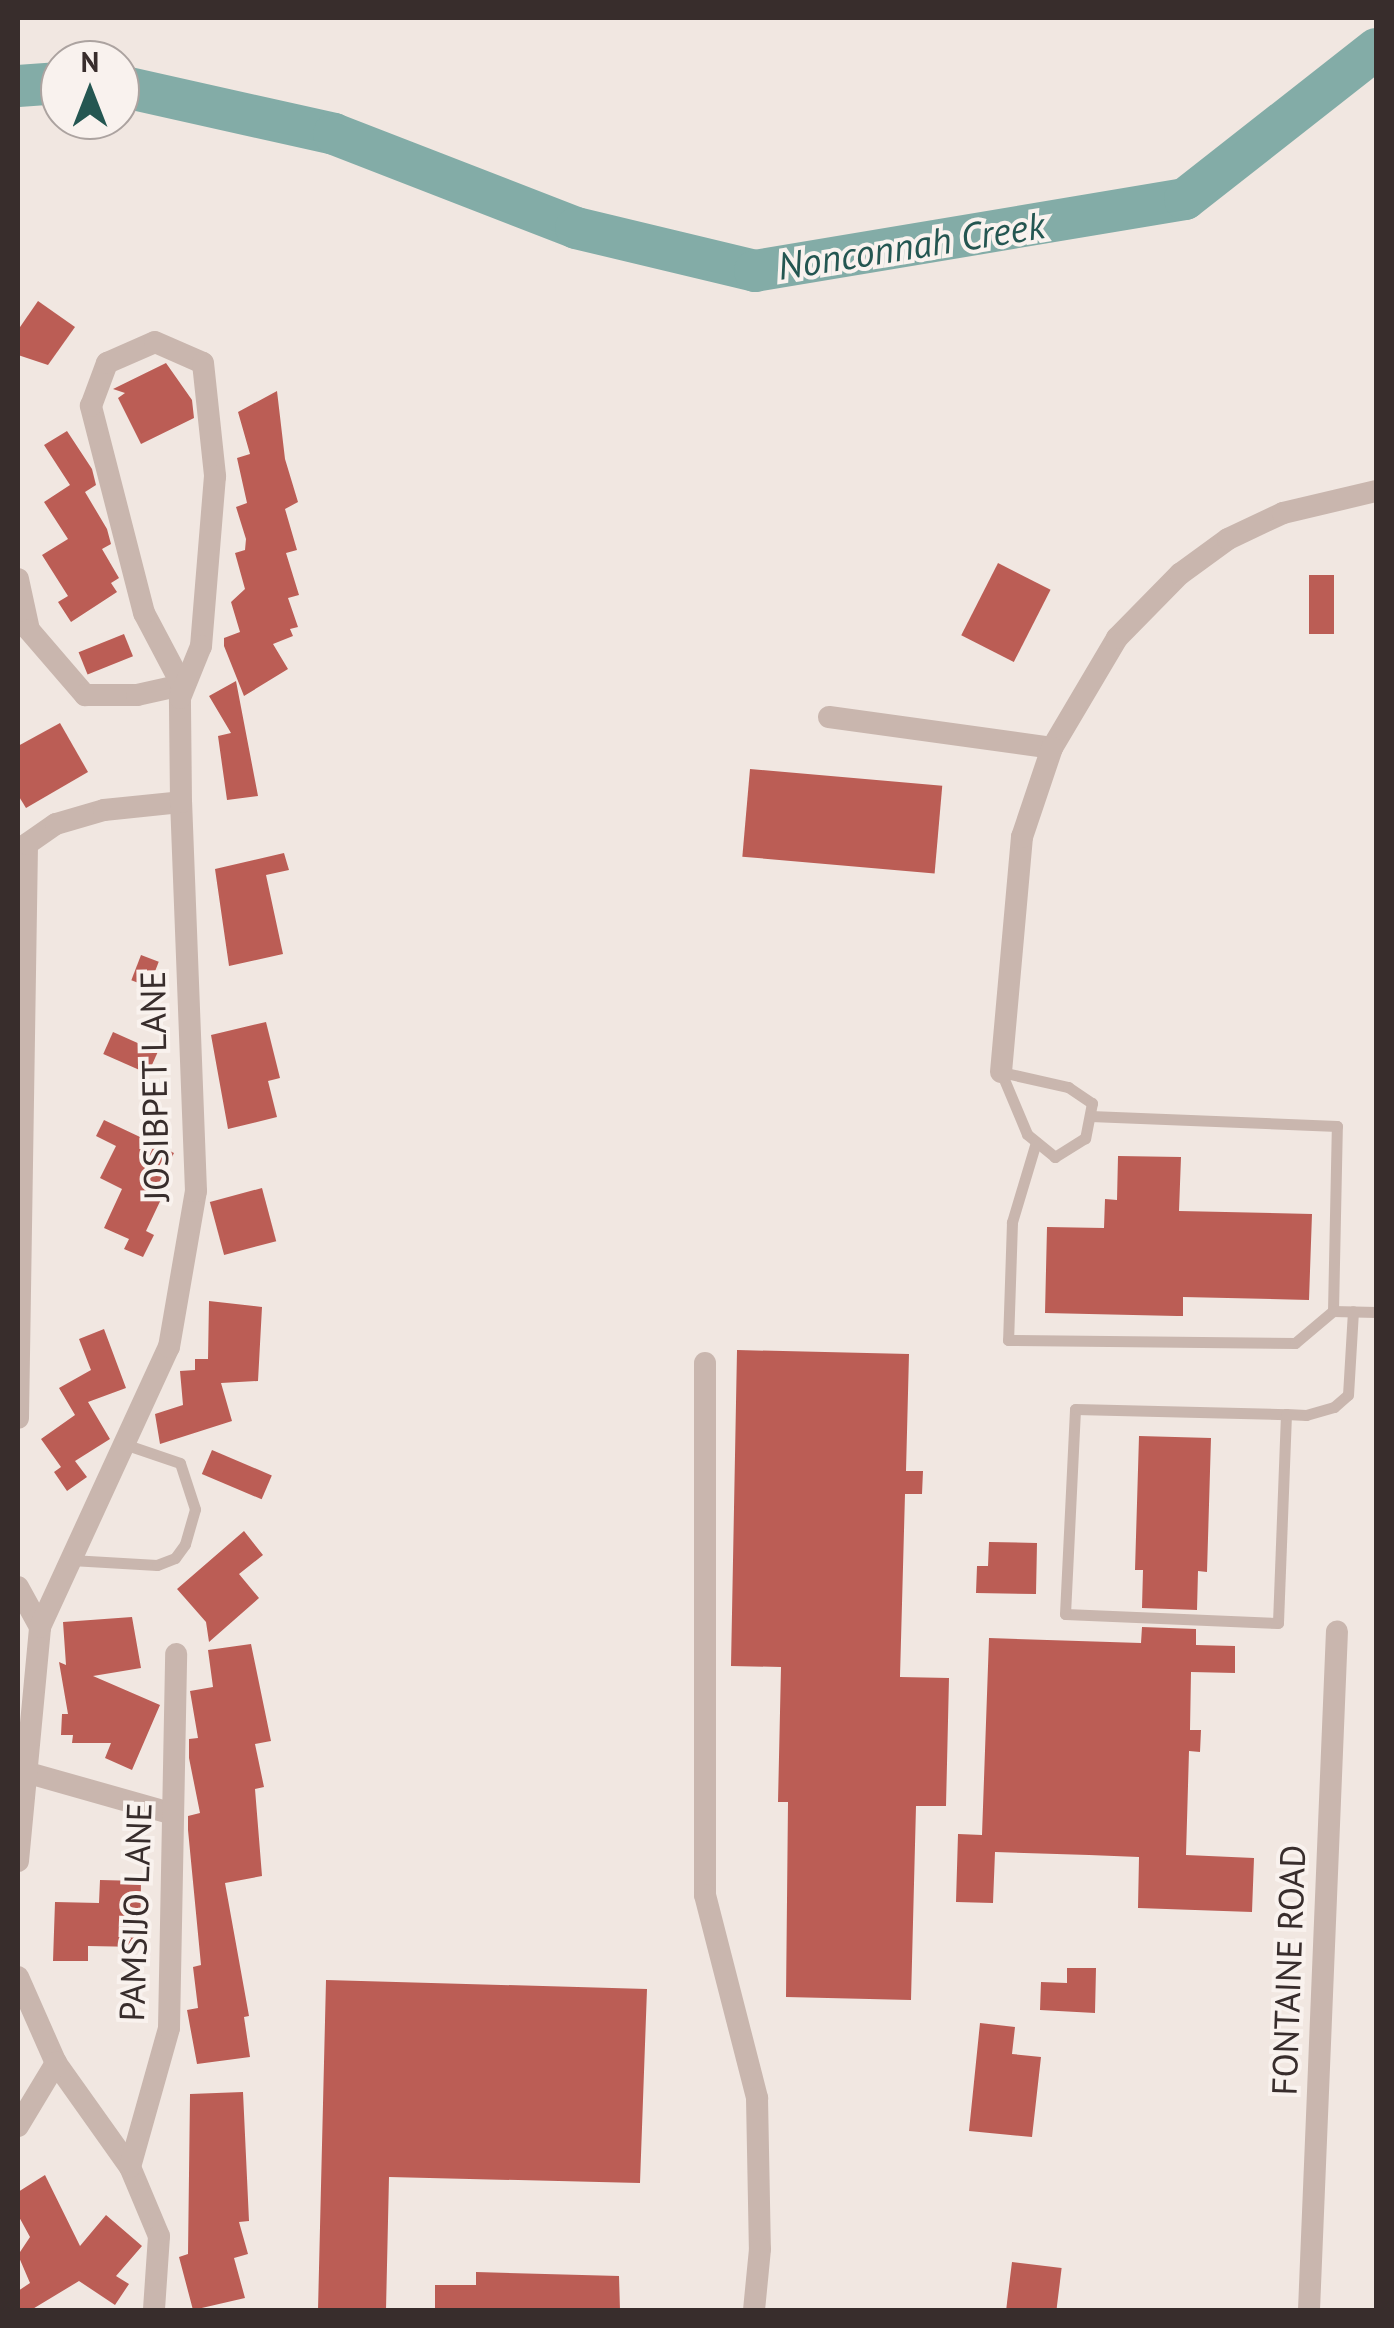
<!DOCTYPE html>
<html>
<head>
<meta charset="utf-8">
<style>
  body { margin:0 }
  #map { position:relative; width:1394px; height:2328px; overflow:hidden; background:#f1e7e1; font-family:"PT Sans",sans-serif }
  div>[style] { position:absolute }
  .river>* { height:42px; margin:-21px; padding:0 21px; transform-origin:21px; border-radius:21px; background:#83aca7 }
  .building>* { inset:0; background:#bb5d55; transform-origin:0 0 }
  .lane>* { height:11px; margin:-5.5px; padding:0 5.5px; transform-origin:5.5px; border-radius:5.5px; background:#c9b6ae }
  .street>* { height:22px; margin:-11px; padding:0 11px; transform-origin:11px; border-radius:11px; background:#c9b6ae }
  span { translate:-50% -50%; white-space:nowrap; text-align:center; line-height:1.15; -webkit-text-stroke:8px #f9f2ee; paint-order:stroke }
  .street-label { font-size:35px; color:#382d2c }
  .water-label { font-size:38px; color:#245651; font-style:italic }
  .frame { position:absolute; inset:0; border:20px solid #382d2c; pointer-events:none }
  .north { position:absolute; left:40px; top:40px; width:100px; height:100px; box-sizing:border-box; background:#f9f2ee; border:2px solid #aca3a0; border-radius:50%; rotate:0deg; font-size:28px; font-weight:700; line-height:40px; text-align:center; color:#382d2c }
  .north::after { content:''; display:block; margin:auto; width:35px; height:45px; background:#245651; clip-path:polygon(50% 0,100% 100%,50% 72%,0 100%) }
</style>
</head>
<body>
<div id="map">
  <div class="river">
    <i style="left:18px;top:86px;width:42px;rotate:-4.1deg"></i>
    <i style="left:120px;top:86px;width:219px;rotate:12.6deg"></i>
    <i style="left:334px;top:134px;width:260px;rotate:21.2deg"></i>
    <i style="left:576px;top:228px;width:184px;rotate:13.5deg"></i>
    <i style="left:755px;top:271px;width:436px;rotate:-9.5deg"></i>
    <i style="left:1185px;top:199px;width:243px;rotate:-38.1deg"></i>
  </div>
  <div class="building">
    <i style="clip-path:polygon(38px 301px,75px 327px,48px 365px,18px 355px,18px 330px)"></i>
    <i style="clip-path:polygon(166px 363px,192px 400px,194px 418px,141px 444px,118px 398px,125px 393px,113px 389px)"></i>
    <i style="clip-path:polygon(277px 391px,285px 459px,298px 502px,285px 509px,297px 550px,286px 553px,299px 595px,288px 598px,298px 627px,290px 629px,293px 636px,273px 644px,288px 669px,244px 696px,224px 646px,224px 638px,240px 632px,231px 602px,245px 589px,235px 553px,245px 550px,246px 539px,236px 507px,247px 503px,237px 458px,250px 454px,238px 412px)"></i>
    <i style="clip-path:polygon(67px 431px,92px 469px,96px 485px,85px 492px,107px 529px,111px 544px,102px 549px,119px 578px,111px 583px,117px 592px,71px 622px,58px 602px,68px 596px,42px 555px,68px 539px,44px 502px,70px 485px,44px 445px)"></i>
    <i style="left:998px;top:563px;width:59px;height:81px;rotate:27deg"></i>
    <i style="left:1309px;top:575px;width:25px;height:59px"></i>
    <i style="left:124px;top:634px;width:24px;height:49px;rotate:68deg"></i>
    <i style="clip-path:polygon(236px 681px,258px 796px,227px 800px,218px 736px,231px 733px,209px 696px)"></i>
    <i style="clip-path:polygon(60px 723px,88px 772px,26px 808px,18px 795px,18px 746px)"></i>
    <i style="left:750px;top:769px;width:193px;height:88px;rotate:5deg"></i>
    <i style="clip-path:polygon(284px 853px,289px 870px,266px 875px,283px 954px,229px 966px,215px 869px)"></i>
    <i style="left:141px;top:955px;width:19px;height:27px;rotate:21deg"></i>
    <i style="clip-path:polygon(266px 1022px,280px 1078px,268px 1081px,277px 1117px,228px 1129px,211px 1035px)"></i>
    <i style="left:113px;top:1032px;width:49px;height:24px;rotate:24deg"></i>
    <i style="clip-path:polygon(104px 1120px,174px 1153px,156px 1189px,164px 1193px,146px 1231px,154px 1235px,143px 1257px,124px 1249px,129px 1239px,104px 1228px,122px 1189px,100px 1178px,116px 1146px,96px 1136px)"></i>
    <i style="clip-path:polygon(1118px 1156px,1181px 1157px,1179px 1211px,1312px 1214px,1309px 1300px,1183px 1297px,1183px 1316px,1177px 1316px,1045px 1313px,1047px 1227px,1104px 1228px,1105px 1199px,1117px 1200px)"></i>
    <i style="left:262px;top:1188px;width:55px;height:54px;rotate:75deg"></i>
    <i style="clip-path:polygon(209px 1301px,262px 1307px,258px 1381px,221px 1383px,232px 1421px,160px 1444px,155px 1414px,183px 1405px,180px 1371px,195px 1370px,195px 1359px,208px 1359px)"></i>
    <i style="clip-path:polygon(104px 1329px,126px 1388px,88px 1402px,110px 1439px,75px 1461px,87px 1477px,67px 1491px,54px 1472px,61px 1467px,41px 1439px,75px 1415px,59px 1388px,91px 1370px,79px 1339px)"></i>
    <i style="clip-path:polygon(737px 1350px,909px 1354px,906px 1471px,923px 1471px,922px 1494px,905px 1494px,900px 1677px,949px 1678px,946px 1806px,916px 1806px,911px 2000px,786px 1997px,788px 1802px,778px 1802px,781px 1667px,731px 1666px)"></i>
    <i style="clip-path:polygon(1139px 1436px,1211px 1438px,1207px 1572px,1198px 1571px,1197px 1610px,1142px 1608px,1143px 1570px,1135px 1570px)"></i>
    <i style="left:212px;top:1450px;width:65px;height:26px;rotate:23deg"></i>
    <i style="clip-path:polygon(244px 1531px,263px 1555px,239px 1574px,259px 1598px,209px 1642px,206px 1622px,177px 1589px)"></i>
    <i style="clip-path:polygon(989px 1542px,1037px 1543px,1036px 1594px,976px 1593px,977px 1566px,988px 1566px)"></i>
    <i style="clip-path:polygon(132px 1617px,141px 1668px,93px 1676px,160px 1705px,132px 1770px,105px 1758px,111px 1743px,72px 1743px,73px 1735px,61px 1735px,62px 1714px,68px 1714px,59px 1662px,66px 1665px,63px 1622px)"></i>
    <i style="clip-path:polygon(1142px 1627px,1196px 1629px,1196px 1645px,1235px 1646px,1235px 1673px,1191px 1672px,1190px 1730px,1201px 1730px,1200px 1752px,1189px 1751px,1186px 1855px,1254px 1858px,1252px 1912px,1138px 1908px,1139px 1857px,1089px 1855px,995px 1852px,993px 1903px,956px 1902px,958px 1834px,982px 1835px,989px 1638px,1141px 1643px)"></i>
    <i style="clip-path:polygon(251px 1644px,271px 1741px,255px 1744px,264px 1787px,255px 1789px,262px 1876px,225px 1883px,249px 2016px,244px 2017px,250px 2057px,197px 2064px,187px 2010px,198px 2008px,193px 1967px,201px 1965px,188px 1830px,188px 1816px,200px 1813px,189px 1758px,189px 1739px,198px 1738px,190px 1691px,213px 1687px,208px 1650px)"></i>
    <i style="clip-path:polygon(100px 1880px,141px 1881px,140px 1947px,88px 1946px,88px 1961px,53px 1961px,55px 1902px,99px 1903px)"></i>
    <i style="clip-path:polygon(1067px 1968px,1096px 1968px,1095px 2013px,1040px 2010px,1041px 1982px,1067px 1983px)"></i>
    <i style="clip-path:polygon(326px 1980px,647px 1989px,640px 2183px,389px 2177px,386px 2310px,318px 2310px)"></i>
    <i style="clip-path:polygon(980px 2023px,1015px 2027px,1012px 2054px,1041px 2057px,1032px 2137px,969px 2131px)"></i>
    <i style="clip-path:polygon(243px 2092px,249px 2221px,239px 2222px,248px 2254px,234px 2258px,245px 2298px,193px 2310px,179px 2257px,188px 2254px,190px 2094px)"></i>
    <i style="clip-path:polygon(45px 2175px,80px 2246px,106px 2215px,142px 2246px,116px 2276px,129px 2284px,115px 2305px,79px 2281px,31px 2310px,18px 2310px,18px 2291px,30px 2283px,18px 2255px,30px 2237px,18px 2215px,18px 2192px)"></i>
    <i style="left:1012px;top:2262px;width:50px;height:48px;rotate:7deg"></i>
    <i style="clip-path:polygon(476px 2272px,619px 2276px,620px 2310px,435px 2310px,435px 2285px,476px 2285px)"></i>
  </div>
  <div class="lane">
    <i style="left:1001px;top:1072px;width:69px;rotate:12.6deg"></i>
    <i style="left:1068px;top:1087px;width:29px;rotate:34deg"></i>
    <i style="left:1092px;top:1103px;width:36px;rotate:101deg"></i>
    <i style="left:1085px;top:1138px;width:36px;rotate:148deg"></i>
    <i style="left:1055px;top:1157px;width:36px;rotate:-141deg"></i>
    <i style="left:1027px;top:1134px;width:67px;rotate:-112.8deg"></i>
    <i style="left:1036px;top:1142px;width:84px;rotate:106.7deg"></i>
    <i style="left:1012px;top:1222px;width:118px;rotate:91.9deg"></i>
    <i style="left:1008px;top:1340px;width:287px;rotate:0.6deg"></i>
    <i style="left:1295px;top:1343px;width:50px;rotate:-40.1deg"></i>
    <i style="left:1333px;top:1311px;width:185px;rotate:-88.8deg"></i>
    <i style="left:1337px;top:1126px;width:247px;rotate:-177.7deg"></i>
    <i style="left:1333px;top:1311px;width:43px;rotate:1.3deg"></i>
    <i style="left:1286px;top:1414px;width:209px;rotate:92.2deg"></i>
    <i style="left:1278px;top:1623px;width:213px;rotate:-177.6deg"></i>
    <i style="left:1065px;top:1614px;width:205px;rotate:-87.2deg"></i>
    <i style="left:1075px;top:1409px;width:211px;rotate:1.4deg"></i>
    <i style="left:1286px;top:1414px;width:20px;rotate:3deg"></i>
    <i style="left:1306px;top:1415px;width:29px;rotate:-16deg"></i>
    <i style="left:1334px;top:1407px;width:18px;rotate:-41deg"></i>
    <i style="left:1348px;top:1395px;width:84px;rotate:-86.6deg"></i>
    <i style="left:71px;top:1560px;width:86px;rotate:3.3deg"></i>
    <i style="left:157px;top:1565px;width:19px;rotate:-21deg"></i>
    <i style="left:175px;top:1558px;width:17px;rotate:-54deg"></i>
    <i style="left:185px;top:1544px;width:36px;rotate:-74deg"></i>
    <i style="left:195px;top:1509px;width:48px;rotate:-108.1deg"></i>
    <i style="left:180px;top:1463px;width:59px;rotate:-161.3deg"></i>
  </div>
  <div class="street">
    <i style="left:18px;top:579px;width:52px;rotate:77.8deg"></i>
    <i style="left:29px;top:630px;width:86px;rotate:49.3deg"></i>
    <i style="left:85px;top:695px;width:52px"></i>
    <i style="left:137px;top:695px;width:46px;rotate:-12.5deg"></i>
    <i style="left:829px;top:717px;width:225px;rotate:7.9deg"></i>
    <i style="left:1052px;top:748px;width:128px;rotate:-59.4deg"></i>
    <i style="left:1117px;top:638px;width:90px;rotate:-45.5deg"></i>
    <i style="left:1180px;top:574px;width:59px;rotate:-36.1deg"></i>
    <i style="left:1228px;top:539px;width:61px;rotate:-25.3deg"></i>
    <i style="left:1283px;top:513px;width:96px;rotate:-13.3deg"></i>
    <i style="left:1001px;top:1072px;width:236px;rotate:-84.9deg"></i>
    <i style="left:1022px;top:837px;width:94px;rotate:-71.4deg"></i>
    <i style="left:705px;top:1363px;width:532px;rotate:90deg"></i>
    <i style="left:705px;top:1895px;width:210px;rotate:75.6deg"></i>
    <i style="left:757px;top:2098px;width:151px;rotate:88.9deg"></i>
    <i style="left:760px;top:2249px;width:61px;rotate:95.6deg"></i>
    <i style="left:18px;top:1418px;width:574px;rotate:-89.1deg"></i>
    <i style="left:27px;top:844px;width:35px;rotate:-35deg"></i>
    <i style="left:56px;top:824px;width:50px;rotate:-16.3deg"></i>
    <i style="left:104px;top:810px;width:77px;rotate:-5.9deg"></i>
    <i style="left:18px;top:1587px;width:46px;rotate:61.2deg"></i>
    <i style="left:18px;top:1770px;width:161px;rotate:15.8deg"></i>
    <i style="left:18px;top:1861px;width:235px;rotate:-84.6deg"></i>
    <i style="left:40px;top:1627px;width:308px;rotate:-65.3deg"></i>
    <i style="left:169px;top:1347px;width:158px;rotate:-80.2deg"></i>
    <i style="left:196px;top:1191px;width:389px;rotate:-92.2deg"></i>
    <i style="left:181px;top:802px;width:104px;rotate:-90.6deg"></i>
    <i style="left:180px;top:698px;width:13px;rotate:-81deg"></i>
    <i style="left:182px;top:685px;width:81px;rotate:-117.8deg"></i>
    <i style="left:144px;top:613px;width:214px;rotate:-104.4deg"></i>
    <i style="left:91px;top:406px;width:46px;rotate:-69.6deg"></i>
    <i style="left:107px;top:363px;width:52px;rotate:-23.6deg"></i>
    <i style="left:155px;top:342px;width:52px;rotate:23.6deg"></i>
    <i style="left:203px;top:363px;width:114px;rotate:83.9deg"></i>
    <i style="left:215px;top:476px;width:171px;rotate:94.7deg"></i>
    <i style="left:201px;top:646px;width:56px;rotate:112deg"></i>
    <i style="left:18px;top:1977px;width:94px;rotate:66.2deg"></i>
    <i style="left:56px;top:2063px;width:128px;rotate:54.6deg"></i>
    <i style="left:130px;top:2167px;width:75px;rotate:67.2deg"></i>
    <i style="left:159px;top:2236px;width:74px;rotate:93.9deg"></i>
    <i style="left:18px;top:2126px;width:74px;rotate:-58.9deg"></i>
    <i style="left:130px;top:2167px;width:144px;rotate:-74.3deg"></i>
    <i style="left:169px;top:2028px;width:374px;rotate:-88.9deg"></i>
    <i style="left:1309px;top:2310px;width:679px;rotate:-87.64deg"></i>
  </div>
  <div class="street-label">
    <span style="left:154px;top:1086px;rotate:-91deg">JOSIBPET LANE</span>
    <span style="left:135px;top:1912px;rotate:-88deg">PAMSIJO LANE</span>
    <span style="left:1288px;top:1970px;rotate:-88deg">FONTAINE ROAD</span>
  </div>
  <div class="water-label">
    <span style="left:911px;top:245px;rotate:-9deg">Nonconnah Creek</span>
  </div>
  <div class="frame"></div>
  <div class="north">N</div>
</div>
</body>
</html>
